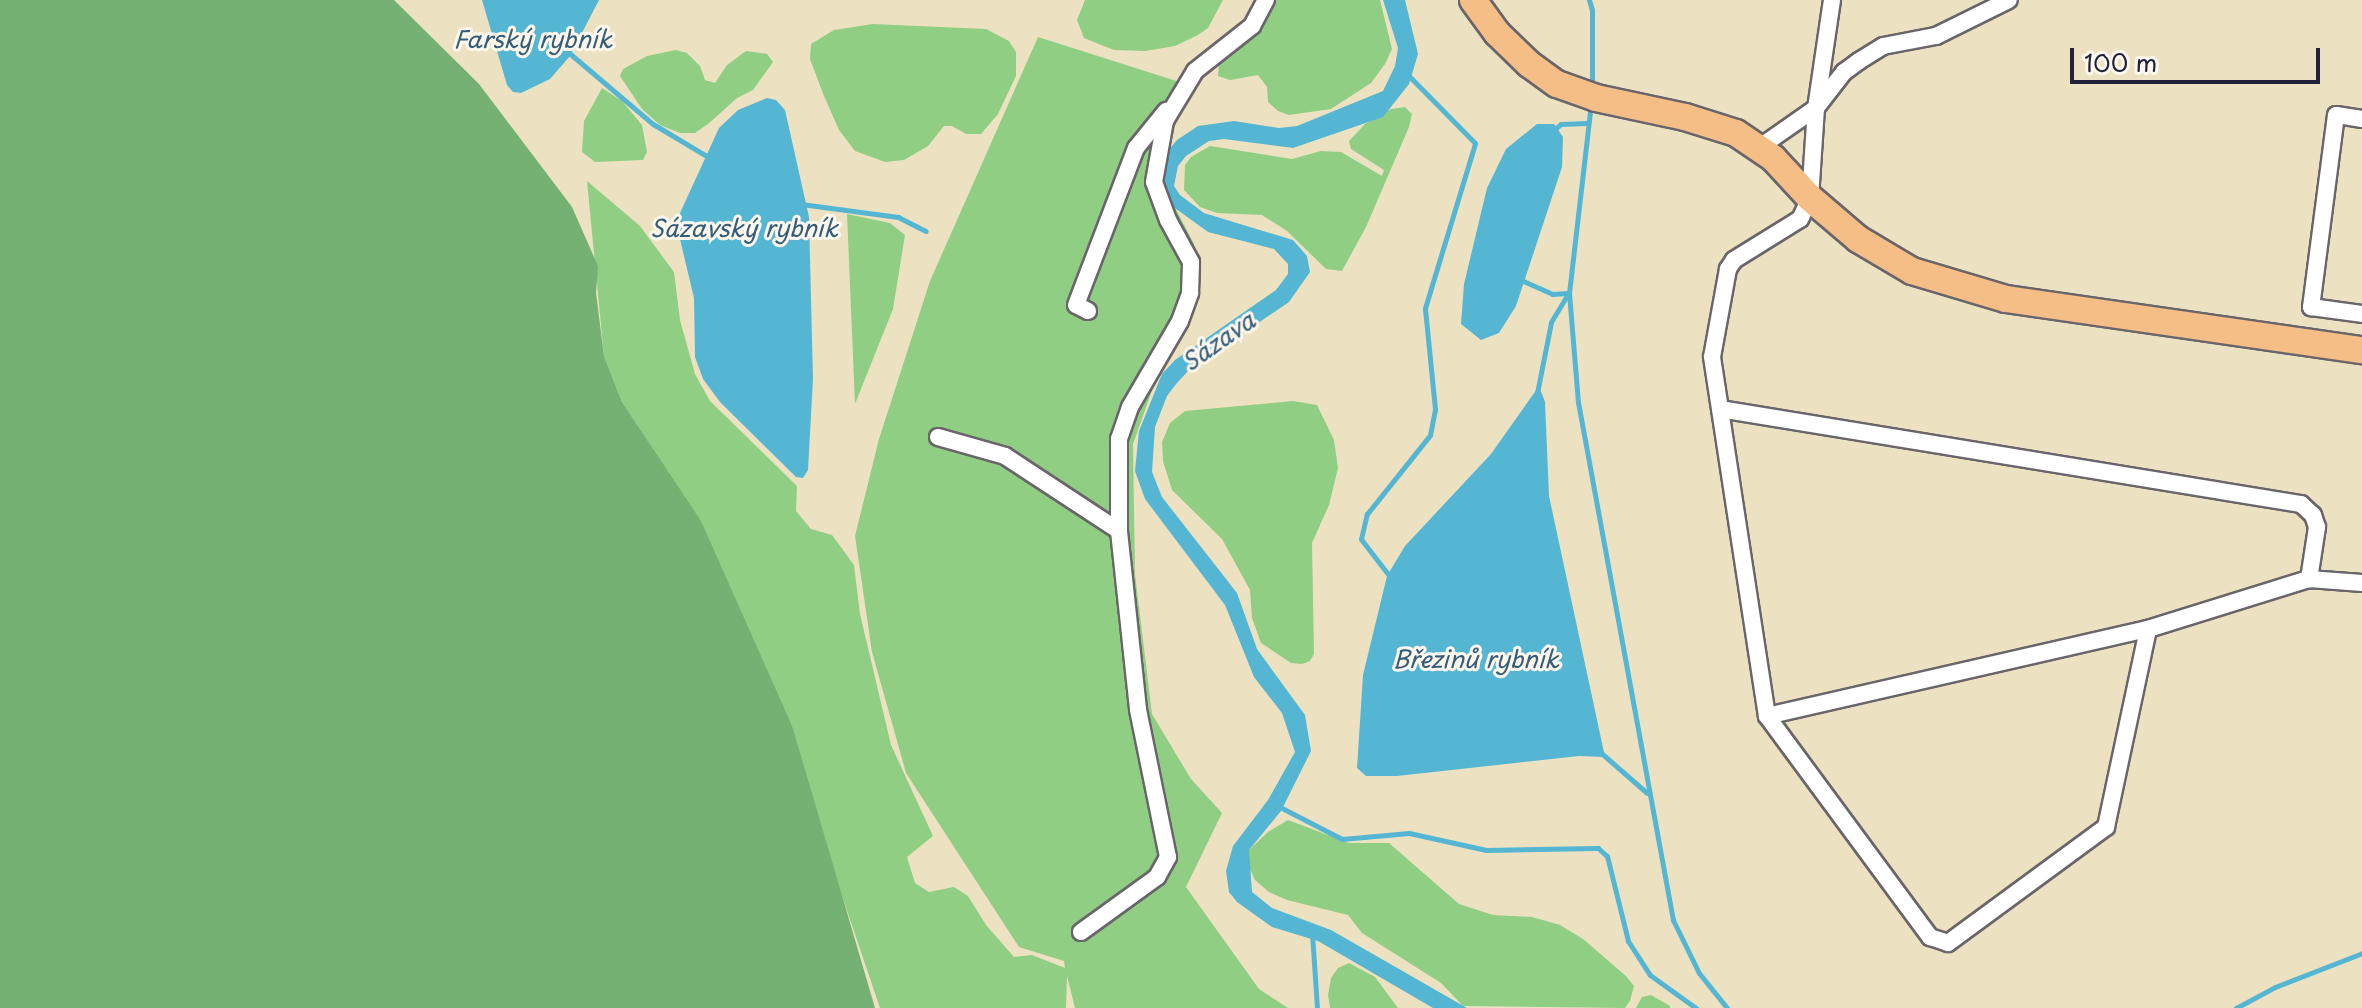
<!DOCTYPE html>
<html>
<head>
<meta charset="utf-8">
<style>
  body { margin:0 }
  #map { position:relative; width:2362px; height:1008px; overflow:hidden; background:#ece2c1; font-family:"Playpen Sans",sans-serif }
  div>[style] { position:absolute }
  .green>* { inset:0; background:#90ce84 }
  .forest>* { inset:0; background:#74b172 }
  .water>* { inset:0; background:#55b6d4 }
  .stream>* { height:5px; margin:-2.5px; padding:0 2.5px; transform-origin:2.5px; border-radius:2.5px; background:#55b6d4 }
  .roads { filter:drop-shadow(2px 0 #69656a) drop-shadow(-2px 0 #69656a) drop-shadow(0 2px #69656a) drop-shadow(0 -2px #69656a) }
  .minor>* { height:16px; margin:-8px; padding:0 8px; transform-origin:8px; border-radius:8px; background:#fff }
  .primary>* { height:26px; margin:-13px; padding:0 13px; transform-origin:13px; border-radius:13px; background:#f6be87 }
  span { translate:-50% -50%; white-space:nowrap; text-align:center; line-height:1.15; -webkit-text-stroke:6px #fbf7ec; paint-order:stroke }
  .water-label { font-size:24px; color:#365d78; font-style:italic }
  .scale { position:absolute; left:2070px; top:48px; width:250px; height:36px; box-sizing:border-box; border:4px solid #22223b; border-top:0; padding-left:10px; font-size:24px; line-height:28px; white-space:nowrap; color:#22223b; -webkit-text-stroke:6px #fbf7ec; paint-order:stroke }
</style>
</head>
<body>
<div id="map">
  <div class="green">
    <i style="clip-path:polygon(1085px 0,1223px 0,1208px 28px,1198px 35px,1175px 46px,1145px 51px,1114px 50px,1084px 38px,1077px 20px)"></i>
    <i style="clip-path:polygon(1269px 0,1380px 0,1392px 49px,1385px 64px,1371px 83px,1331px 109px,1289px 115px,1278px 111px,1268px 102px,1267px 87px,1258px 75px,1230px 80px,1218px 76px,1219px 63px)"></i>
    <i style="clip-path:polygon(873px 24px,986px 29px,1009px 41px,1016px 52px,1016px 76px,998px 114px,981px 134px,966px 134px,952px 126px,944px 126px,928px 146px,904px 160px,885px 162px,855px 151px,839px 130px,824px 96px,810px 59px,811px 44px,834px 30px)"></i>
    <i style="clip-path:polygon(1038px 37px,1189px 85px,1175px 126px,1163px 184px,1194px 244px,1197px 302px,1154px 385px,1133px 444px,1135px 574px,1152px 714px,1191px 779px,1222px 813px,1186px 887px,1259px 989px,1288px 1008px,1075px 1008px,1067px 976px,1066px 1008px,880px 1008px,839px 887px,793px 728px,651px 446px,622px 402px,604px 356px,587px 181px,640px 226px,674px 272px,680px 320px,695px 374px,710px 401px,797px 486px,796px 511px,811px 529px,832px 535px,854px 565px,860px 614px,891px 745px,933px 836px,907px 857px,915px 883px,929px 892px,954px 887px,968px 896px,986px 925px,1014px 957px,1032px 955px,1065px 968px,1064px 961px,1019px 947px,906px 773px,872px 652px,855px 536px,879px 439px,930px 281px)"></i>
    <i style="clip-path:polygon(676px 50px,687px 53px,700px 66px,705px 80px,715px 83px,727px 65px,746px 51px,767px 54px,773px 62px,753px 90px,737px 98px,708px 124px,695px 133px,680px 133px,660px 125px,642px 109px,620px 76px,623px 69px,647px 56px)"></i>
    <i style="clip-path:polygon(602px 88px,622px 101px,642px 125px,647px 152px,643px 160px,595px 162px,582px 152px,584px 121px)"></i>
    <i style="clip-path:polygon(1405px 107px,1412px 114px,1409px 127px,1366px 227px,1342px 271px,1326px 269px,1287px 231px,1262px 215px,1217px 213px,1200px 207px,1184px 190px,1185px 165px,1191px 157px,1210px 146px,1292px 159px,1321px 151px,1341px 152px,1382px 176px,1384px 170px,1351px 149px,1349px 141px,1365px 124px,1391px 109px)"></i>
    <i style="clip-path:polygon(847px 214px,890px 223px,905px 235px,893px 309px,855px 404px)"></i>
    <i style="clip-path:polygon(1293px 401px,1317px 405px,1334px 440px,1338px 468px,1329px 505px,1312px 543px,1314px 654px,1310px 661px,1302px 664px,1291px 663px,1261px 643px,1252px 618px,1250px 590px,1222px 539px,1172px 490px,1163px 461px,1162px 442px,1170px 423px,1185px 411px)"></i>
    <i style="clip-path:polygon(1288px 820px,1349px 843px,1389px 843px,1459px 904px,1493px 915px,1532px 917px,1560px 925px,1583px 939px,1626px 976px,1634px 986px,1630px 1001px,1625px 1008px,1463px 1006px,1441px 983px,1362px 933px,1348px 915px,1287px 900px,1269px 892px,1255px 880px,1249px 867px,1249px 850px,1268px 832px)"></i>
    <i style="clip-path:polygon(1349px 963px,1375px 977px,1398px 1008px,1330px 1008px,1328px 995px,1331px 978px,1338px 968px)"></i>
    <i style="clip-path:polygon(1651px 995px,1670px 1006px,1670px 1008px,1636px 1008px,1642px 997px)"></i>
  </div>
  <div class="forest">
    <i style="clip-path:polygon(0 0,394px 0,479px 84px,572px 207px,598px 266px,596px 293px,604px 356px,622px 402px,701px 521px,793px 728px,875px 1008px,0 1008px)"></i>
  </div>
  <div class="water">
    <i style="clip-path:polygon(482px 0,599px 0,570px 56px,550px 79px,521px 93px,513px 92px,507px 85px)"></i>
    <i style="clip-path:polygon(1383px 0,1405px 0,1418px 54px,1409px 84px,1383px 117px,1293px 148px,1224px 139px,1209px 141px,1186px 156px,1178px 166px,1174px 186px,1180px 195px,1204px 213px,1293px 240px,1307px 256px,1310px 272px,1289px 302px,1188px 371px,1177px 383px,1167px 396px,1155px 427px,1152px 472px,1162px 497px,1237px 593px,1257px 649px,1305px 715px,1311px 751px,1281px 811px,1249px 850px,1252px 892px,1272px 908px,1331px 930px,1467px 1008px,1433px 1008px,1318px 941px,1272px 927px,1237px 902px,1229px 892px,1226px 871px,1233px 846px,1268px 800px,1295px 752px,1282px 713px,1254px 677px,1225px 605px,1145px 499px,1135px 471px,1139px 431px,1162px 374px,1175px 360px,1276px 290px,1288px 274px,1288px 264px,1274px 249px,1208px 232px,1168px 203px,1160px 190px,1167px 152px,1177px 140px,1198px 126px,1234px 121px,1279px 128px,1297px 126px,1383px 91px,1395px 66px,1398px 48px)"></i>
    <i style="clip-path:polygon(767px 98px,776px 100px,785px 110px,809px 217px,813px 379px,808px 470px,803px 478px,796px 477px,720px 402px,703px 379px,695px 357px,694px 298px,678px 231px,680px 213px,719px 128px,738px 110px)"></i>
    <i style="clip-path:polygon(1537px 124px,1554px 124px,1563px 137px,1562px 167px,1516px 306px,1499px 333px,1481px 340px,1461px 324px,1464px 284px,1487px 188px,1506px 149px)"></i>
    <i style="clip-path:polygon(1539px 386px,1545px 402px,1549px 496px,1605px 757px,1579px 756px,1397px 776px,1366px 776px,1357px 768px,1363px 675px,1387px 576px,1405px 546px,1491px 454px)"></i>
  </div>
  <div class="stream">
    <i style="left:1589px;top:0;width:10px;rotate:73deg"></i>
    <i style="left:1592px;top:10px;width:79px;rotate:90deg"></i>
    <i style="left:568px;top:52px;width:111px;rotate:40.3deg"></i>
    <i style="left:653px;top:124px;width:66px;rotate:30.8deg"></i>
    <i style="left:1591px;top:103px;width:191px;rotate:96.6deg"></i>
    <i style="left:1569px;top:293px;width:109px;rotate:85.3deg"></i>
    <i style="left:1578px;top:402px;width:527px;rotate:79.61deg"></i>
    <i style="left:1673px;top:920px;width:59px;rotate:63.9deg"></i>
    <i style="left:1699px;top:973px;width:45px;rotate:51.3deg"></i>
    <i style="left:1552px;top:131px;width:11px;rotate:-38deg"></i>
    <i style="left:1561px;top:124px;width:26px;rotate:-2deg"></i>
    <i style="left:801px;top:204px;width:98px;rotate:7.6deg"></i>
    <i style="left:898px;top:217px;width:31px;rotate:27deg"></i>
    <i style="left:1521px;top:280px;width:34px;rotate:24deg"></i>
    <i style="left:1552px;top:294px;width:16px;rotate:-4deg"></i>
    <i style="left:1537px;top:393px;width:72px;rotate:-78.8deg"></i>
    <i style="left:1551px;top:322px;width:33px;rotate:-59deg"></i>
    <i style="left:1391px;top:578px;width:49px;rotate:-127.6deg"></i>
    <i style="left:1361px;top:539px;width:26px;rotate:-77deg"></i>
    <i style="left:1367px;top:514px;width:101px;rotate:-51.4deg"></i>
    <i style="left:1430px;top:435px;width:26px;rotate:-79deg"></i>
    <i style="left:1435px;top:409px;width:101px;rotate:-95.7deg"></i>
    <i style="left:1425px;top:308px;width:172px;rotate:-73.1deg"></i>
    <i style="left:1475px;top:143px;width:94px;rotate:-134.6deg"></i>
    <i style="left:1600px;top:752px;width:62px;rotate:41.1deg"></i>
    <i style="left:1278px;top:806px;width:72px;rotate:27.3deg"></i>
    <i style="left:1342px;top:839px;width:67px;rotate:-5.1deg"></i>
    <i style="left:1409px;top:833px;width:79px;rotate:12.4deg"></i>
    <i style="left:1486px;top:850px;width:112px;rotate:-1deg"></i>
    <i style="left:1598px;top:848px;width:12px;rotate:42deg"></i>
    <i style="left:1607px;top:856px;width:88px;rotate:76.1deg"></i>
    <i style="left:1628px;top:941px;width:40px;rotate:57.1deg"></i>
    <i style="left:1650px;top:975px;width:57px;rotate:35.7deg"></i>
    <i style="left:1312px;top:933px;width:75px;rotate:86.2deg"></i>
    <i style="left:2236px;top:1008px;width:44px;rotate:-28.3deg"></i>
    <i style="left:2275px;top:987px;width:93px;rotate:-21.3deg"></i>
  </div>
  <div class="roads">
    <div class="minor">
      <i style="left:1832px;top:0;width:109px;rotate:98.4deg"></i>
      <i style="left:1816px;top:108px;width:90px;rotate:93.8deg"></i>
      <i style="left:1810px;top:198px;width:23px;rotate:115deg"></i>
      <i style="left:1800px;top:219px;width:78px;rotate:148.2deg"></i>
      <i style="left:1734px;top:260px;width:11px;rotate:124deg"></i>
      <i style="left:1728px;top:269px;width:89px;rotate:100.3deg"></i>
      <i style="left:1712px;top:357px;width:363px;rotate:81.3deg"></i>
      <i style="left:1767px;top:716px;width:275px;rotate:53.6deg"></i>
      <i style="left:1930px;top:937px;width:19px;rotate:18deg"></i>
      <i style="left:1948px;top:943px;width:196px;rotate:-36.3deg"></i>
      <i style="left:2106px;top:827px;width:202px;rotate:-78deg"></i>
      <i style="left:2362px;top:119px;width:26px;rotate:-171deg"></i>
      <i style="left:2336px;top:115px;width:194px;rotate:97.4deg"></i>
      <i style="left:2311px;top:307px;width:51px;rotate:7.8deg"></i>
      <i style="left:1760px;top:147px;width:68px;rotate:-34.9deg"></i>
      <i style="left:1816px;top:108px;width:46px;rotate:-52.1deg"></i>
      <i style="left:1844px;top:72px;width:19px;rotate:-36deg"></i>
      <i style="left:1859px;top:61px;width:28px;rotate:-32deg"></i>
      <i style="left:1883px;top:46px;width:54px;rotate:-10.7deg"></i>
      <i style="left:1936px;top:36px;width:81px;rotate:-26.3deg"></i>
      <i style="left:1088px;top:311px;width:13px;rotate:-153deg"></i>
      <i style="left:1076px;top:305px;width:168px;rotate:-69.1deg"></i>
      <i style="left:1136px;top:148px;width:48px;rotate:-51deg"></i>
      <i style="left:1720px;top:409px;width:589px;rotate:9.29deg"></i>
      <i style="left:2301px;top:504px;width:16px;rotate:43deg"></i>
      <i style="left:2313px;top:515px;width:13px;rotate:72deg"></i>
      <i style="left:2317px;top:527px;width:53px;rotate:98.7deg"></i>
      <i style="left:938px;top:437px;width:70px;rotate:15.8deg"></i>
      <i style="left:1005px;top:456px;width:136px;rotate:33.3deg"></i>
      <i style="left:1767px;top:716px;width:391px;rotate:-12.9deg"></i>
      <i style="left:2148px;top:629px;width:169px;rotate:-17.3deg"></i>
      <i style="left:2309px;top:579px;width:53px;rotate:4.3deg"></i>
      <i style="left:1081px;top:932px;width:94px;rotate:-35.9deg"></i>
      <i style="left:1157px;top:877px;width:23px;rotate:-61deg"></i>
      <i style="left:1168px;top:857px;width:151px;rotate:-101.5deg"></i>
      <i style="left:1138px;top:709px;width:179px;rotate:-96.1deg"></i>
      <i style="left:1119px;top:531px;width:92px;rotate:-90deg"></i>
      <i style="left:1119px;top:439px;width:34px;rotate:-71deg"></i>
      <i style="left:1130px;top:407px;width:99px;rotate:-59.8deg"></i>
      <i style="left:1180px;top:321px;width:30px;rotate:-70deg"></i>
      <i style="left:1190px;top:293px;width:31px;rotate:-88deg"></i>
      <i style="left:1191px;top:262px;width:48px;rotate:-118.7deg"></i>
      <i style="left:1168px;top:220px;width:40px;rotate:-110.2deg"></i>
      <i style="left:1154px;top:182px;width:62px;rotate:-79.8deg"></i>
      <i style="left:1165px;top:121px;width:58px;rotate:-59deg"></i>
      <i style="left:1195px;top:71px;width:73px;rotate:-38.3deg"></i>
      <i style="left:1252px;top:26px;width:30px;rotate:-62deg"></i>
    </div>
    <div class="primary">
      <i style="left:1473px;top:0;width:41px;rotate:54deg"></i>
      <i style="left:1497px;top:33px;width:45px;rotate:44.1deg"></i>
      <i style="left:1529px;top:64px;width:34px;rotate:36deg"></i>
      <i style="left:1557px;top:84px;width:41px;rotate:19.7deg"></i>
      <i style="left:1596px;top:98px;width:91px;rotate:12.1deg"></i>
      <i style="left:1685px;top:117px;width:53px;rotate:17.4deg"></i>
      <i style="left:1736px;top:133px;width:45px;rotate:34deg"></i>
      <i style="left:1773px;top:158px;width:54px;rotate:47.2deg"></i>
      <i style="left:1810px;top:198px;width:63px;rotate:40.5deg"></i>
      <i style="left:1858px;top:239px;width:63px;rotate:30.7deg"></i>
      <i style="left:1912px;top:271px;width:98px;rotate:16.6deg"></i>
      <i style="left:2006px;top:299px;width:360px;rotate:8.2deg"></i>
    </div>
  </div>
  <div class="water-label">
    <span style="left:533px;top:39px">Farský rybník</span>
    <span style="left:744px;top:228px">Sázavský rybník</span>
    <span style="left:1218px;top:341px;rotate:-35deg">Sázava</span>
    <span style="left:1476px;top:659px">Březinů rybník</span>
  </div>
  <div class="scale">100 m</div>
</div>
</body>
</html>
